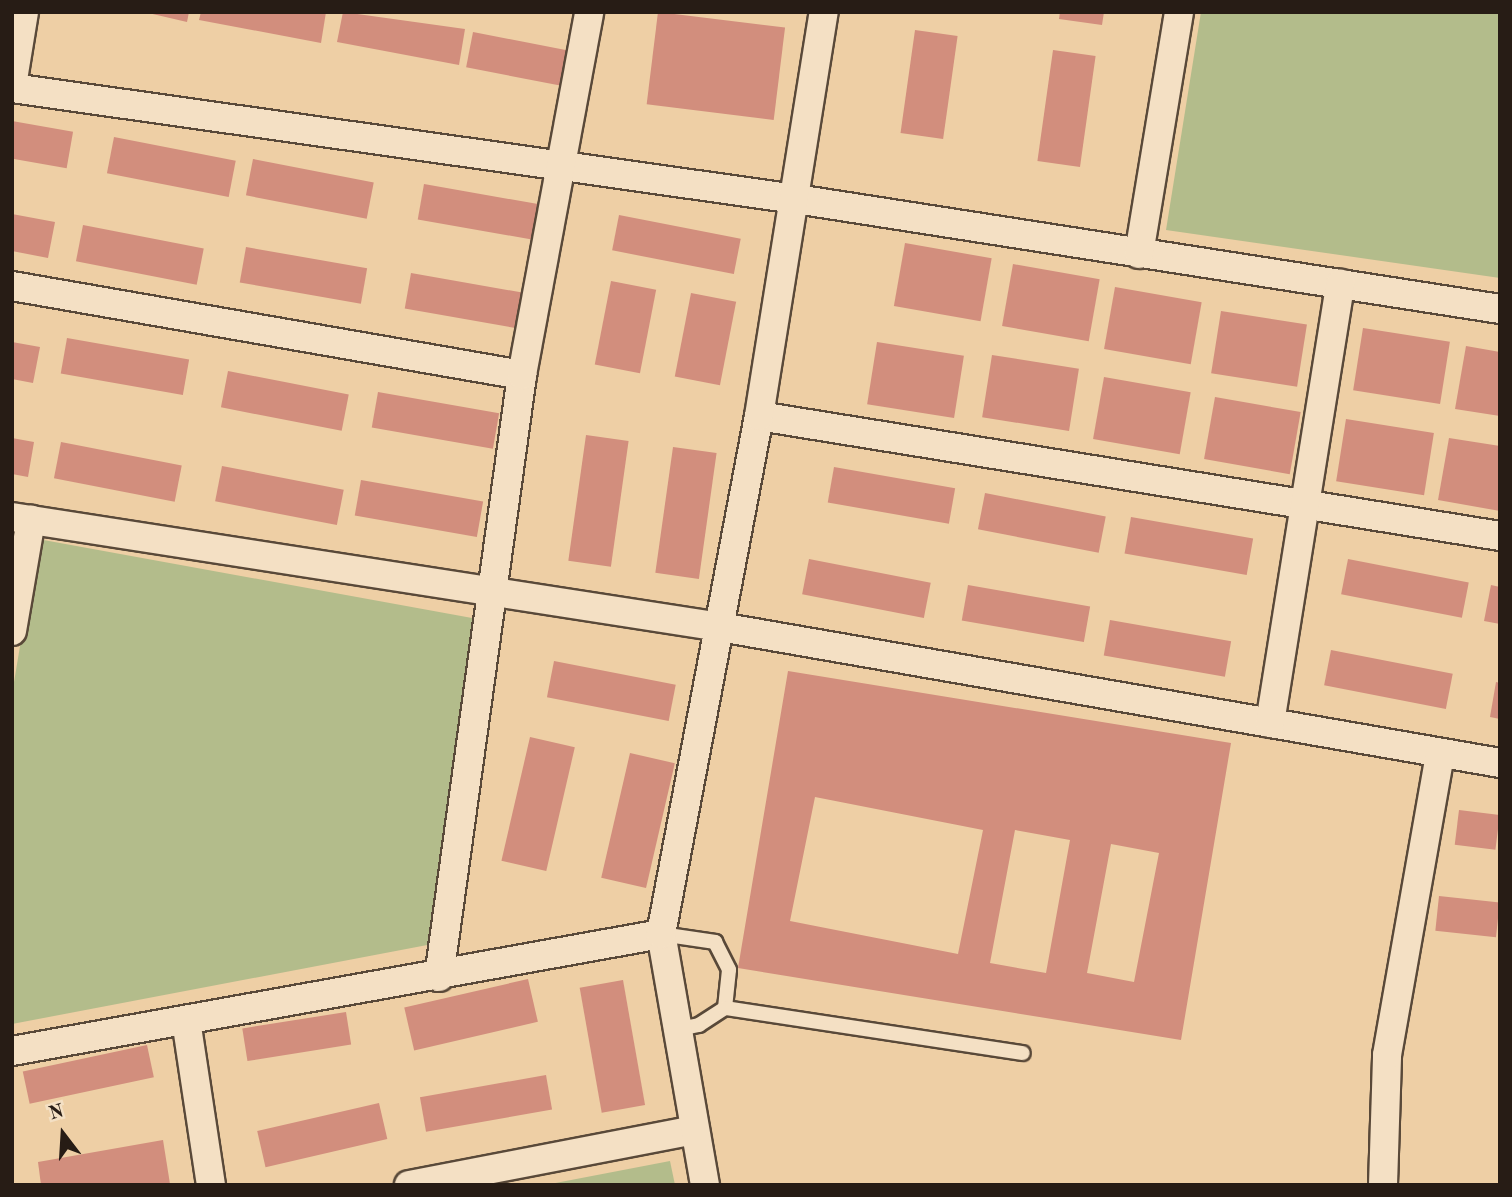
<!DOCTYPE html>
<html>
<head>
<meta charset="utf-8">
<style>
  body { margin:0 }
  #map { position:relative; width:1512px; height:1197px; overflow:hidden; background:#eecfa5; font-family:"Old Standard TT",serif }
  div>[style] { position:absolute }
  .green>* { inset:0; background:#b3bc8b }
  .building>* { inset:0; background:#d28e7d; transform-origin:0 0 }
  .roads { filter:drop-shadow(2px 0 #594939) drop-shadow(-2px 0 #594939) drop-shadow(0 2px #594939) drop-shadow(0 -2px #594939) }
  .service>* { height:14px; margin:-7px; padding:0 7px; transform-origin:7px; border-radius:7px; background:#f4e0c4 }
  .minor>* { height:28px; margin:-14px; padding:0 14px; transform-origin:14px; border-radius:14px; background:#f4e0c4 }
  span { translate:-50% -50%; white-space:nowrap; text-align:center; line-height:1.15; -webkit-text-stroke:6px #f4e0c4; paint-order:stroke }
  .frame { position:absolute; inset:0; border:14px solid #271c15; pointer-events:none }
  .north { position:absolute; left:28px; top:1099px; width:70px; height:70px; -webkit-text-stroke:5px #f4e0c4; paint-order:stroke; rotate:343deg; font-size:19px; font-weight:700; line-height:28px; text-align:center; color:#271c15 }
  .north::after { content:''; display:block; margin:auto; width:24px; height:32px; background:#271c15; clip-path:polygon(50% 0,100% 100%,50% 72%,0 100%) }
</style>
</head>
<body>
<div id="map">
  <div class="green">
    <i style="clip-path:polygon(1201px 12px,1500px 12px,1500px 278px,1166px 230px)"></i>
    <i style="clip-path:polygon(38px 539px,494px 622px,443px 942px,12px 1024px,12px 694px)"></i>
    <i style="clip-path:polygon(670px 1161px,675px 1185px,545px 1185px)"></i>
  </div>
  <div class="building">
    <i style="clip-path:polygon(144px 12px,189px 12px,187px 22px)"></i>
    <i style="clip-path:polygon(201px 12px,326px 12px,321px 43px,199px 20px)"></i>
    <i style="clip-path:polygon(343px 12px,465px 29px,459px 65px,337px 42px)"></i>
    <i style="left:658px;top:12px;width:128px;height:93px;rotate:7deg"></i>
    <i style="clip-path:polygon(1060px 12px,1104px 12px,1102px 25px,1059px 19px)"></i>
    <i style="left:915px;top:30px;width:43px;height:104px;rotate:8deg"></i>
    <i style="left:473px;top:32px;width:97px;height:36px;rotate:11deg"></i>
    <i style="left:1053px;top:50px;width:43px;height:112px;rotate:8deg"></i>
    <i style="left:12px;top:121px;width:62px;height:37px;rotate:10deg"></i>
    <i style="left:114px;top:137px;width:124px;height:37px;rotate:11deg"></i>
    <i style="left:253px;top:159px;width:123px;height:37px;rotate:11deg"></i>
    <i style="left:424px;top:184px;width:123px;height:36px;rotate:10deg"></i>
    <i style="clip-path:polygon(12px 214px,55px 222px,48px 258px,12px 251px)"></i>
    <i style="left:619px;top:215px;width:124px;height:36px;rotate:11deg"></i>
    <i style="left:83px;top:225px;width:123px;height:37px;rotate:11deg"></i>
    <i style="left:905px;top:243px;width:88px;height:64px;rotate:10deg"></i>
    <i style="left:246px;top:247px;width:123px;height:36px;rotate:10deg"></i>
    <i style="left:1013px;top:264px;width:88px;height:63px;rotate:10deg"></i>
    <i style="left:411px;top:273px;width:123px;height:36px;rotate:10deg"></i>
    <i style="left:611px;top:281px;width:46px;height:85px;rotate:11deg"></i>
    <i style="left:1115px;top:287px;width:88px;height:63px;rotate:10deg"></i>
    <i style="left:691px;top:293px;width:46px;height:85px;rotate:11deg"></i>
    <i style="left:1221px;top:311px;width:87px;height:63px;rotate:9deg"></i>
    <i style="left:1363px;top:328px;width:88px;height:63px;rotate:9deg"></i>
    <i style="left:67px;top:338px;width:124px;height:36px;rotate:10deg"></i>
    <i style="clip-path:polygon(12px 342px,40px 347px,33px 383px,12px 379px)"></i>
    <i style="left:877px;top:342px;width:88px;height:63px;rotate:9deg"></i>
    <i style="clip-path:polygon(1466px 346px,1500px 352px,1500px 416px,1455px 409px)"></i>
    <i style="left:992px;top:355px;width:88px;height:63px;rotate:9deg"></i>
    <i style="left:228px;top:371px;width:123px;height:37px;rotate:11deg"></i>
    <i style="left:1104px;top:377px;width:88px;height:63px;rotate:10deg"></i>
    <i style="left:378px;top:392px;width:123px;height:36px;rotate:10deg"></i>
    <i style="left:1215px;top:397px;width:87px;height:63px;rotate:10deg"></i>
    <i style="left:1346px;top:419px;width:89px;height:63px;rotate:9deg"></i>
    <i style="left:586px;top:435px;width:43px;height:127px;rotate:8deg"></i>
    <i style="clip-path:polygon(12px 438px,34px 442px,28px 477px,12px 474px)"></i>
    <i style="clip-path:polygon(1449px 438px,1500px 446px,1500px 511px,1438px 500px)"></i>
    <i style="left:61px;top:442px;width:123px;height:37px;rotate:11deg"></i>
    <i style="left:673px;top:447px;width:44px;height:127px;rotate:8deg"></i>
    <i style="left:222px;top:466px;width:124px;height:36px;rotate:11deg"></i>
    <i style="left:834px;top:467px;width:123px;height:36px;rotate:10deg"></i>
    <i style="left:361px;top:480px;width:124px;height:36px;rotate:10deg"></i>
    <i style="left:985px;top:493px;width:123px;height:37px;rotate:11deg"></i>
    <i style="left:1131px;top:517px;width:124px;height:37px;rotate:10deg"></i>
    <i style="left:809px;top:559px;width:124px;height:36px;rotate:11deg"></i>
    <i style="left:1348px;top:559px;width:123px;height:36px;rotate:11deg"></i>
    <i style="left:968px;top:585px;width:124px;height:36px;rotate:10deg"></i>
    <i style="clip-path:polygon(1491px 585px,1500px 587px,1500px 624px,1484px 621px)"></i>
    <i style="left:1110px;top:620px;width:123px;height:36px;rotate:10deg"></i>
    <i style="left:1331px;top:650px;width:124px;height:36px;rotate:11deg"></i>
    <i style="left:554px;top:661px;width:124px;height:37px;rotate:11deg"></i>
    <i style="clip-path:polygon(evenodd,788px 671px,1231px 743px,1181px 1040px,738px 968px,788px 671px,815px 797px,983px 830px,958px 954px,790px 921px,815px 797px,788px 671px,1015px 830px,1070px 840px,1046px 973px,990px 963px,1015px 830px,788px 671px,1111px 844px,1159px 853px,1134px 982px,1087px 973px,1111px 844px)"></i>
    <i style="clip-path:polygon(1496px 682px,1500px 683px,1500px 719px,1490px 717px)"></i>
    <i style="left:530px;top:737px;width:46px;height:127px;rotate:13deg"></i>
    <i style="left:630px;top:753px;width:46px;height:128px;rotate:13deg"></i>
    <i style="left:1459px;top:810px;width:41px;height:35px;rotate:7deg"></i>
    <i style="left:1439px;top:896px;width:61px;height:35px;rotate:6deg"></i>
    <i style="left:528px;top:979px;width:44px;height:127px;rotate:77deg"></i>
    <i style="left:623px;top:980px;width:127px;height:44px;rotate:80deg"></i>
    <i style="left:346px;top:1012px;width:33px;height:105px;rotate:81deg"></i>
    <i style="left:147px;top:1045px;width:33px;height:127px;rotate:78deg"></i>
    <i style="left:546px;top:1075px;width:35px;height:128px;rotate:80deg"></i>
    <i style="left:379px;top:1103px;width:37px;height:125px;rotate:77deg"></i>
    <i style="clip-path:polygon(163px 1140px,170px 1184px,41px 1185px,38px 1162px)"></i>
  </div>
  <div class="roads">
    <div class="service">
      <i style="left:661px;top:934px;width:55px;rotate:8.4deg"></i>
      <i style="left:715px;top:942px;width:31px;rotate:63deg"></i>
      <i style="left:729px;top:970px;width:38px;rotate:96deg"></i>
      <i style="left:725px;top:1008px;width:31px;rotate:147deg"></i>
      <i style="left:699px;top:1025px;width:25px;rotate:169deg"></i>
      <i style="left:725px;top:1008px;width:301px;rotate:8.6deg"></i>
    </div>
    <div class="minor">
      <i style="left:12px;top:86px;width:75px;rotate:-80.8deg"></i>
      <i style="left:12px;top:88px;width:792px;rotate:8.06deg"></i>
      <i style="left:796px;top:199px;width:713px;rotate:8.88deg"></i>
      <i style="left:1139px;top:254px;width:245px;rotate:-80.6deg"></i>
      <i style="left:12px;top:286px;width:518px;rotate:9.9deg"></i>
      <i style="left:759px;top:416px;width:751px;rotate:9.2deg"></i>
      <i style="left:12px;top:517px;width:716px;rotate:8.83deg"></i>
      <i style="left:720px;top:627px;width:792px;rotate:9.89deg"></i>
      <i style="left:12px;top:631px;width:113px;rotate:-80.3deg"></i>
      <i style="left:1270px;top:723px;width:445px;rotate:-80.9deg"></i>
      <i style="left:439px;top:977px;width:608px;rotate:-82.15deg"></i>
      <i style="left:522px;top:375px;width:369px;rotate:-79.5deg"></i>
      <i style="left:186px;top:1020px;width:167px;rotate:81.4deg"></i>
      <i style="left:12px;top:1051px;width:659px;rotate:-10.22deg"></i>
      <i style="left:409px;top:1185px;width:290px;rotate:-10.9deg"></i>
      <i style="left:705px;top:1185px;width:255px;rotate:-99.9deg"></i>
      <i style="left:661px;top:934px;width:527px;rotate:-79.29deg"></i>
      <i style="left:759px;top:416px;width:409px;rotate:-80.9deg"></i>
      <i style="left:1383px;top:1185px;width:130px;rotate:-88.2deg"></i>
      <i style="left:1387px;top:1055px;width:307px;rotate:-80deg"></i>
    </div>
  </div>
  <div class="frame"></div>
  <div class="north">N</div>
</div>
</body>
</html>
